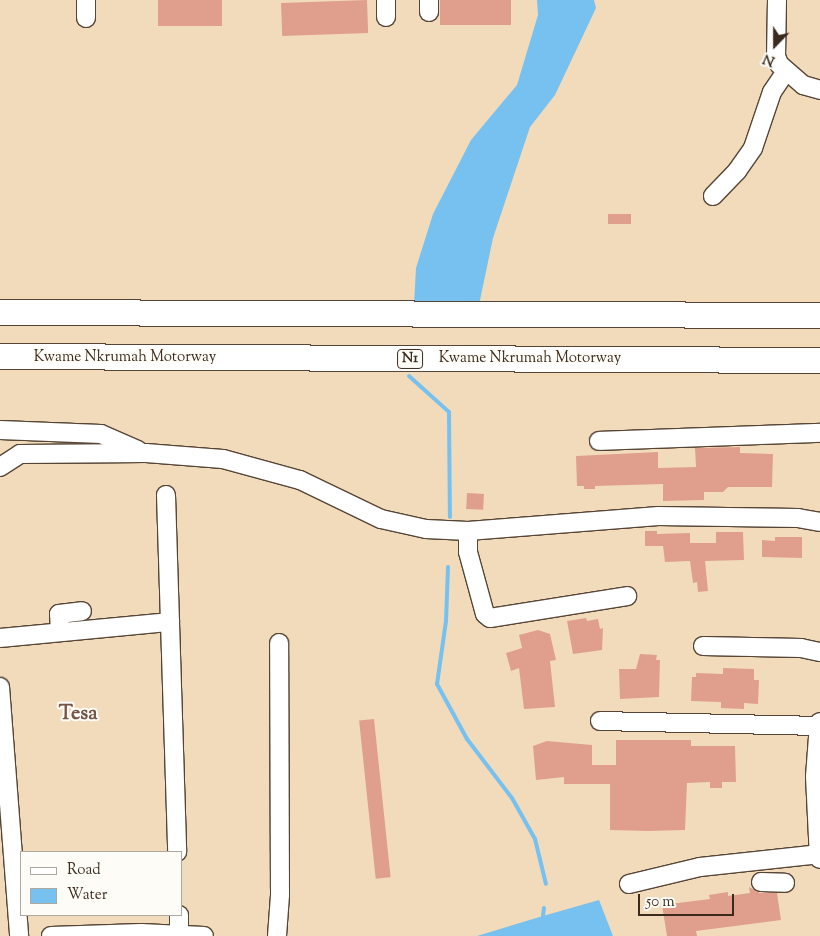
<!DOCTYPE html>
<html>
<head>
<meta charset="utf-8">
<style>
  body { margin:0 }
  #map { position:relative; width:820px; height:936px; overflow:hidden; background:#f2dbbb; font-family:"Sorts Mill Goudy",serif }
  div>[style] { position:absolute }
  .water>* { inset:0; background:#76c1ef }
  .stream>* { height:4px; margin:-2px; padding:0 2px; transform-origin:2px; border-radius:2px; background:#76c1ef }
  .building>* { inset:0; background:#e09f8d; transform-origin:0 0 }
  .roads { filter:drop-shadow(1px 0 #564536) drop-shadow(-1px 0 #564536) drop-shadow(0 1px #564536) drop-shadow(0 -1px #564536) }
  .minor>* { height:18px; margin:-9px; padding:0 9px; transform-origin:9px; border-radius:9px; background:#fff }
  .major>* { height:21px; margin:-10.5px; padding:0 10.5px; transform-origin:10.5px; border-radius:10.5px; background:#fff }
  .highway>* { height:25px; margin:-12.5px; padding:0 12.5px; transform-origin:12.5px; border-radius:12.5px; background:#fff }
  span { translate:-50% -50%; white-space:nowrap; text-align:center; line-height:1.15; -webkit-text-stroke:4px #fdfcf7; paint-order:stroke }
  .shield-label span { padding:1px 4px; background:#fdfcf7; border:1px solid; border-radius:4px; -webkit-text-stroke-width:0 }
  .shield-label { font-size:14px; color:#3b2a1e; font-weight:700 }
  .street-label { font-size:15px; color:#3b2a1e }
  .district-label { font-size:20px; color:#755345; font-weight:700 }
  .legend { position:absolute; left:20px; top:851px; width:162px; height:65px; box-sizing:border-box; background:#fdfcf7; border:1px solid #afa8a0; margin:0; padding:6px 9px; list-style:none; font-size:15px; color:#3b2a1e }
  .legend li { display:flex; align-items:center; gap:10px; height:25px }
  .legend b { width:25px; border:1px solid #afa8a0 }
  .north { position:absolute; left:750px; top:20px; width:50px; height:50px; -webkit-text-stroke:4px #fdfcf7; paint-order:stroke; rotate:202deg; font-size:14px; font-weight:700; line-height:20px; text-align:center; color:#3b2a1e }
  .north::after { content:''; display:block; margin:auto; width:18px; height:22px; background:#3b2a1e; clip-path:polygon(50% 0,100% 100%,50% 72%,0 100%) }
  .scale { position:absolute; left:638px; top:894px; width:96px; height:22px; box-sizing:border-box; border:2px solid #3b2a1e; border-top:0; padding-left:6px; font-size:15px; line-height:18px; white-space:nowrap; color:#3b2a1e; -webkit-text-stroke:4px #fdfcf7; paint-order:stroke }
</style>
</head>
<body>
<div id="map">
  <div class="water">
    <i style="clip-path:polygon(537px 0,594px 0,596px 8px,555px 95px,530px 127px,493px 238px,479px 305px,414px 305px,416px 268px,433px 214px,471px 140px,517px 85px,538px 15px)"></i>
    <i style="clip-path:polygon(599px 900px,613px 936px,477px 936px,543px 916px)"></i>
  </div>
  <div class="stream">
    <i style="left:409px;top:376px;width:54px;rotate:42deg"></i>
    <i style="left:449px;top:412px;width:105px;rotate:89.5deg"></i>
    <i style="left:448px;top:567px;width:54px;rotate:92.1deg"></i>
    <i style="left:446px;top:621px;width:64px;rotate:98.1deg"></i>
    <i style="left:437px;top:684px;width:63px;rotate:61.4deg"></i>
    <i style="left:467px;top:739px;width:74px;rotate:52.7deg"></i>
    <i style="left:512px;top:798px;width:47px;rotate:60.7deg"></i>
    <i style="left:535px;top:839px;width:46px;rotate:76.3deg"></i>
    <i style="left:543px;top:916px;width:8px;rotate:-83deg"></i>
  </div>
  <div class="building">
    <i style="left:158px;top:0;width:64px;height:26px"></i>
    <i style="left:367px;top:0;width:33px;height:86px;rotate:88deg"></i>
    <i style="left:440px;top:0;width:71px;height:25px"></i>
    <i style="left:608px;top:214px;width:23px;height:10px"></i>
    <i style="clip-path:polygon(740px 447px,740px 453px,773px 454px,772px 487px,728px 487px,723px 492px,704px 492px,704px 500px,663px 501px,663px 484px,595px 486px,595px 489px,584px 489px,584px 486px,577px 486px,576px 456px,658px 452px,658px 468px,696px 467px,695px 448px)"></i>
    <i style="left:467px;top:493px;width:17px;height:16px;rotate:3deg"></i>
    <i style="clip-path:polygon(645px 531px,657px 531px,657px 534px,690px 533px,690px 543px,716px 543px,716px 532px,743px 532px,744px 560px,705px 561px,708px 591px,698px 592px,697px 582px,693px 583px,690px 561px,665px 562px,663px 546px,645px 546px)"></i>
    <i style="clip-path:polygon(775px 537px,802px 537px,802px 558px,762px 557px,762px 540px,775px 541px)"></i>
    <i style="clip-path:polygon(586px 618px,587px 621px,598px 619px,600px 629px,603px 628px,602px 650px,573px 654px,567px 621px)"></i>
    <i style="clip-path:polygon(538px 630px,550px 634px,556px 660px,550px 661px,555px 707px,524px 709px,519px 668px,511px 671px,506px 653px,522px 648px,519px 635px)"></i>
    <i style="clip-path:polygon(640px 654px,657px 655px,656px 660px,660px 660px,659px 697px,620px 699px,619px 669px,636px 669px)"></i>
    <i style="clip-path:polygon(723px 668px,754px 669px,754px 680px,759px 680px,758px 704px,744px 703px,744px 709px,721px 708px,721px 702px,691px 701px,692px 677px,696px 677px,696px 673px,723px 674px)"></i>
    <i style="left:374px;top:719px;width:159px;height:15px;rotate:84deg"></i>
    <i style="clip-path:polygon(616px 740px,691px 740px,691px 746px,735px 746px,736px 782px,722px 782px,722px 788px,710px 788px,710px 782px,687px 783px,685px 830px,648px 831px,610px 830px,610px 784px,564px 784px,564px 777px,536px 780px,533px 746px,547px 741px,592px 745px,592px 765px,616px 765px)"></i>
    <i style="clip-path:polygon(749px 887px,760px 893px,777px 893px,781px 920px,696px 931px,697px 936px,667px 936px,662px 905px,710px 899px,709px 895px,728px 892px,728px 896px,750px 893px)"></i>
  </div>
  <div class="roads">
    <div class="minor">
      <i style="left:86px;top:0;width:18px;rotate:90deg"></i>
      <i style="left:386px;top:0;width:17px;rotate:90deg"></i>
      <i style="left:429px;top:0;width:12px;rotate:90deg"></i>
      <i style="left:777px;top:0;width:56px;rotate:91deg"></i>
      <i style="left:776px;top:56px;width:9px;rotate:69deg"></i>
      <i style="left:779px;top:64px;width:32px;rotate:41deg"></i>
      <i style="left:803px;top:85px;width:18px;rotate:16deg"></i>
      <i style="left:713px;top:196px;width:35px;rotate:-46deg"></i>
      <i style="left:737px;top:171px;width:28px;rotate:-55deg"></i>
      <i style="left:753px;top:148px;width:59px;rotate:-71.3deg"></i>
      <i style="left:772px;top:92px;width:25px;rotate:-56deg"></i>
      <i style="left:0;top:430px;width:101px;rotate:2.3deg"></i>
      <i style="left:101px;top:434px;width:40px;rotate:23.4deg"></i>
      <i style="left:599px;top:441px;width:221px;rotate:-2.1deg"></i>
      <i style="left:0;top:467px;width:24px;rotate:-33deg"></i>
      <i style="left:20px;top:454px;width:126px;rotate:-0.5deg"></i>
      <i style="left:146px;top:453px;width:77px;rotate:4.5deg"></i>
      <i style="left:223px;top:459px;width:80px;rotate:15.3deg"></i>
      <i style="left:300px;top:480px;width:90px;rotate:25.7deg"></i>
      <i style="left:381px;top:519px;width:46px;rotate:12.5deg"></i>
      <i style="left:426px;top:529px;width:42px;rotate:2.7deg"></i>
      <i style="left:468px;top:531px;width:191px;rotate:-4.5deg"></i>
      <i style="left:658px;top:516px;width:140px;rotate:0.8deg"></i>
      <i style="left:798px;top:518px;width:22px;rotate:10deg"></i>
      <i style="left:166px;top:495px;width:357px;rotate:88.2deg"></i>
      <i style="left:468px;top:531px;width:21px;rotate:90deg"></i>
      <i style="left:468px;top:552px;width:64px;rotate:74.7deg"></i>
      <i style="left:485px;top:614px;width:6px;rotate:39deg"></i>
      <i style="left:490px;top:618px;width:139px;rotate:-9.1deg"></i>
      <i style="left:60px;top:632px;width:18px;rotate:-93deg"></i>
      <i style="left:59px;top:614px;width:23px;rotate:-7deg"></i>
      <i style="left:0;top:638px;width:171px;rotate:-5.4deg"></i>
      <i style="left:703px;top:646px;width:98px;rotate:1.2deg"></i>
      <i style="left:801px;top:648px;width:19px;rotate:12deg"></i>
      <i style="left:0;top:687px;width:250px;rotate:85.6deg"></i>
      <i style="left:600px;top:721px;width:220px;rotate:1.3deg"></i>
      <i style="left:761px;top:882px;width:24px;rotate:2deg"></i>
      <i style="left:629px;top:884px;width:73px;rotate:-13.5deg"></i>
      <i style="left:700px;top:867px;width:121px;rotate:-6.2deg"></i>
      <i style="left:179px;top:915px;width:18px;rotate:90deg"></i>
      <i style="left:51px;top:936px;width:90px;rotate:-1.9deg"></i>
      <i style="left:141px;top:933px;width:63px;rotate:2.7deg"></i>
      <i style="left:277px;top:936px;width:41px;rotate:-85.8deg"></i>
      <i style="left:280px;top:895px;width:252px;rotate:-90.2deg"></i>
    </div>
    <div class="major">
      <i style="left:820px;top:723px;width:53px;rotate:94.3deg"></i>
      <i style="left:816px;top:776px;width:81px;rotate:87.2deg"></i>
    </div>
    <div class="highway">
      <i style="left:0;top:312px;width:820px;rotate:0.21deg"></i>
      <i style="left:0;top:356px;width:820px;rotate:0.28deg"></i>
    </div>
  </div>
  <div class="shield-label">
    <span style="left:410px;top:359px">N1</span>
  </div>
  <div class="street-label">
    <span style="left:125px;top:358px">Kwame Nkrumah Motorway</span>
    <span style="left:530px;top:359px">Kwame Nkrumah Motorway</span>
  </div>
  <div class="district-label">
    <span style="left:78px;top:714px">Tesa</span>
  </div>
  <ul class="legend">
  <li><b style="height:6px;background:#fff"></b>Road</li>
  <li><b style="height:14px;background:#76c1ef"></b>Water</li>
  </ul>
  <div class="north">N</div>
  <div class="scale">50 m</div>
</div>
</body>
</html>
